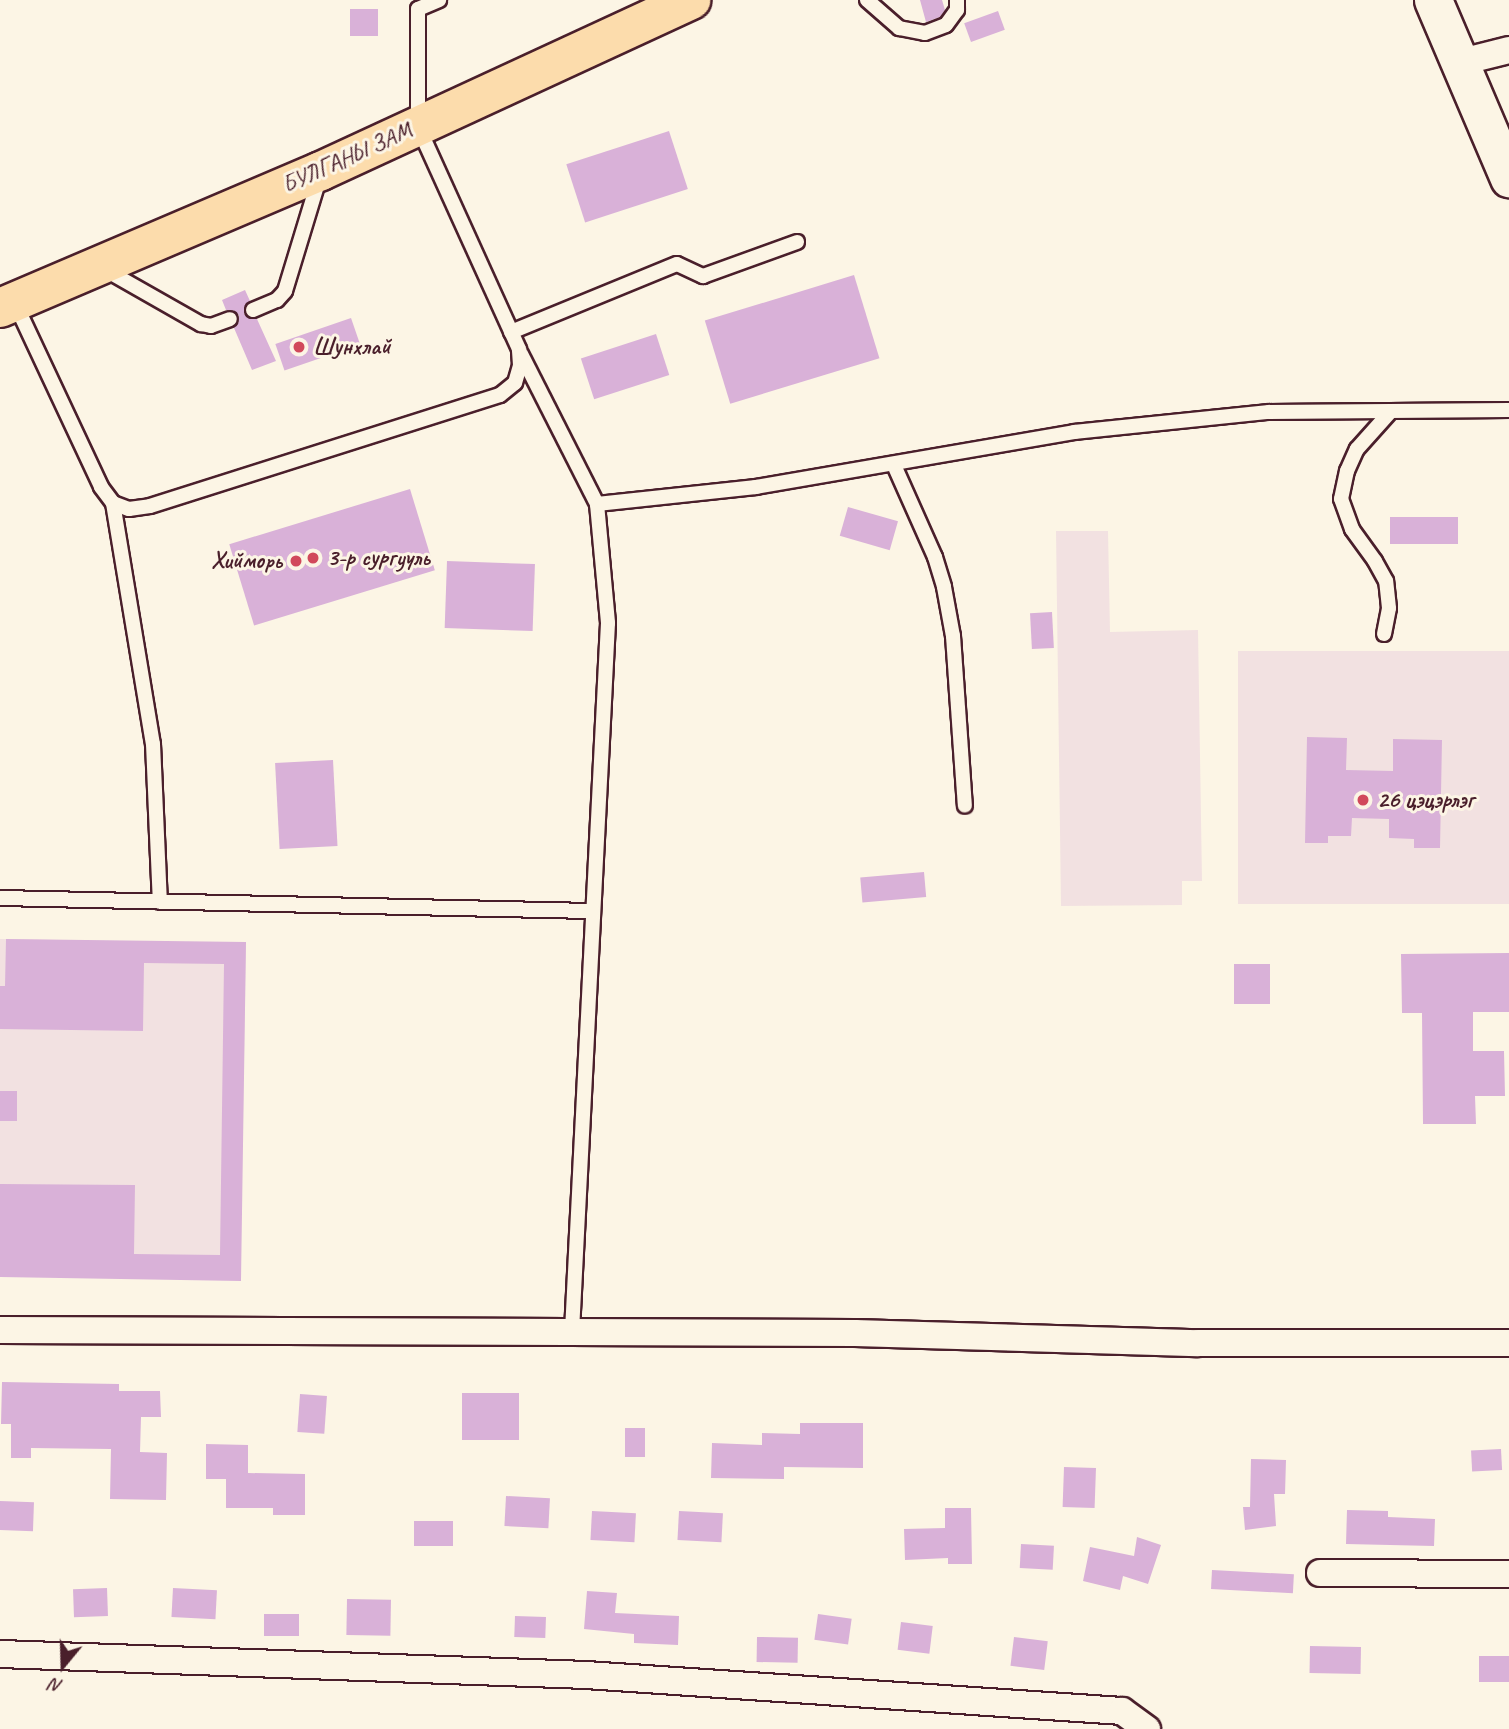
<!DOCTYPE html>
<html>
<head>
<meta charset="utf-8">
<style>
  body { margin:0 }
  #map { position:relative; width:1509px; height:1729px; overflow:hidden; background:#fcf5e5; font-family:Caveat,sans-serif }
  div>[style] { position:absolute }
  .built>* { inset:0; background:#f2e1e1; transform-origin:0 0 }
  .building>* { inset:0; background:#d9b1d8; transform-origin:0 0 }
  .roads { filter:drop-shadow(2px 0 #4a1f2b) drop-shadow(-2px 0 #4a1f2b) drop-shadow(0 2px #4a1f2b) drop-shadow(0 -2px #4a1f2b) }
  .service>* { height:14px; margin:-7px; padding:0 7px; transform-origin:7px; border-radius:7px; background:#fcf5e5 }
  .minor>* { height:26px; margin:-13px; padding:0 13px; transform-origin:13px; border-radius:13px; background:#fcf5e5 }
  .secondary>* { height:37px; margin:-18.5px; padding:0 18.5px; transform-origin:18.5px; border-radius:18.5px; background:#fcf5e5 }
  .trunk>* { height:38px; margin:-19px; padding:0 19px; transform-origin:19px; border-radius:19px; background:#fcdcac }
  .dots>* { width:19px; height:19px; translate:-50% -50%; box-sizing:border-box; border:4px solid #fcf5e5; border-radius:50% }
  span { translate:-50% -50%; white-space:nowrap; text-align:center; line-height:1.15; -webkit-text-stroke:6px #fcf5e5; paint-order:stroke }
  .street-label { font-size:24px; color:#4a1f2b }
  .poi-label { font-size:24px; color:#4a1f2b; font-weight:700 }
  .left { translate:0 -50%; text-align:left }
  .right { translate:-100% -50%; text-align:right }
  .north { position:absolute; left:28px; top:1631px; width:70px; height:70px; -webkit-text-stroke:5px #fcf5e5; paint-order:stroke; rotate:199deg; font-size:19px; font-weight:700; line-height:28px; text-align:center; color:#4a1f2b }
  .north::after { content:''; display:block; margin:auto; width:24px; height:32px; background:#4a1f2b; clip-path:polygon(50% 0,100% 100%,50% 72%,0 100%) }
</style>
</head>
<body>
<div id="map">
  <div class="built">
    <i style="clip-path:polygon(1056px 531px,1108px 531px,1110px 632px,1198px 630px,1202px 881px,1182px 881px,1182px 905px,1061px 906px)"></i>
    <i style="left:1509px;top:651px;width:253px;height:271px;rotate:90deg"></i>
    <i style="left:0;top:939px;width:246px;height:337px;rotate:1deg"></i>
  </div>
  <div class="building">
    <i style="clip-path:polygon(920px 0,942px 0,945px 10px,940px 17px,926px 22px)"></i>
    <i style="left:350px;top:9px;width:28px;height:27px"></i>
    <i style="left:998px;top:11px;width:20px;height:36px;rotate:70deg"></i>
    <i style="left:669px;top:131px;width:61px;height:108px;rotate:72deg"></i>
    <i style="left:854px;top:275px;width:87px;height:156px;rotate:73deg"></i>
    <i style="clip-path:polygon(245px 290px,250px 301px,244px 308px,244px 314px,251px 319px,257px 319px,276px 361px,252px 370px,234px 328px,239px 321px,239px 315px,232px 310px,226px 310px,222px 300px)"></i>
    <i style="left:351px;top:318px;width:28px;height:80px;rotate:71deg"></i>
    <i style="left:656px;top:334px;width:43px;height:79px;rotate:72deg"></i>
    <i style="left:410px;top:489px;width:85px;height:189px;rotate:73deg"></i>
    <i style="left:848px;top:507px;width:52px;height:30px;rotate:16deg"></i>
    <i style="left:1390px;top:517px;width:68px;height:27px"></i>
    <i style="left:447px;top:561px;width:88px;height:67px;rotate:2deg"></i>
    <i style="left:1052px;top:612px;width:36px;height:22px;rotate:87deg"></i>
    <i style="clip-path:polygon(1307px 737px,1347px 738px,1346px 770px,1393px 771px,1393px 739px,1442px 740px,1440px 848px,1414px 848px,1414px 839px,1389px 838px,1389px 819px,1352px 818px,1351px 836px,1328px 836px,1328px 843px,1305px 843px)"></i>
    <i style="left:333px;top:760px;width:86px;height:58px;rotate:87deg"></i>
    <i style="left:924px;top:872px;width:25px;height:64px;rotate:85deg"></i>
    <i style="clip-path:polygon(6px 939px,246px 942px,241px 1281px,0 1277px,0 1184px,135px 1185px,134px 1254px,220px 1255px,224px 964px,144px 963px,143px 1031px,0 1029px,0 986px,5px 986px)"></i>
    <i style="clip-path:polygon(1509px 953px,1509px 1012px,1473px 1012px,1473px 1051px,1504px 1051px,1505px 1096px,1475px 1096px,1476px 1124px,1423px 1124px,1422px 1013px,1402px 1013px,1401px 954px)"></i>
    <i style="left:1270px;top:964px;width:40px;height:36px;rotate:90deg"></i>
    <i style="left:0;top:1091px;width:17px;height:30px"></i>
    <i style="clip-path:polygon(2px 1382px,119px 1384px,119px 1391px,160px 1391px,161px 1417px,141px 1417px,140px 1452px,167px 1453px,166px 1500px,110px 1499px,111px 1449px,31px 1448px,31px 1458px,11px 1458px,11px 1424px,1px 1424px)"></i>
    <i style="left:462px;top:1393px;width:57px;height:47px"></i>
    <i style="left:300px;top:1394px;width:27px;height:38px;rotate:4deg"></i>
    <i style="clip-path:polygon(800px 1423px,863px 1423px,863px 1468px,784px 1467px,784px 1479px,711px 1478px,712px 1443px,762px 1445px,762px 1433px,800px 1434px)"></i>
    <i style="left:625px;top:1428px;width:20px;height:29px"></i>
    <i style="clip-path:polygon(206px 1444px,248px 1445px,248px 1473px,305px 1474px,305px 1515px,273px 1515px,273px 1508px,226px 1508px,226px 1479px,206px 1479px)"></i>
    <i style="left:1501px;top:1449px;width:21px;height:30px;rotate:87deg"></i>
    <i style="clip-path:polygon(1251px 1459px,1286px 1460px,1285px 1494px,1274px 1494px,1276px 1526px,1245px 1530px,1243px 1507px,1250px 1507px)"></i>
    <i style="left:1064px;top:1467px;width:32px;height:40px;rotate:2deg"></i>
    <i style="left:506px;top:1496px;width:44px;height:30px;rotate:3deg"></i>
    <i style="left:0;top:1501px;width:34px;height:29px;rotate:2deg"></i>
    <i style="clip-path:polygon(945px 1508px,971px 1508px,972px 1564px,948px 1564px,948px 1558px,905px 1560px,904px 1529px,945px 1528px)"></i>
    <i style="clip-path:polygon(1347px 1510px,1388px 1511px,1388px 1517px,1435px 1519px,1434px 1546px,1346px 1544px)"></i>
    <i style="left:592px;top:1511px;width:44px;height:29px;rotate:3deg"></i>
    <i style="left:679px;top:1511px;width:44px;height:29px;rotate:3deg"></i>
    <i style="left:414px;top:1521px;width:39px;height:25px"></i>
    <i style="clip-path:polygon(1137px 1537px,1161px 1545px,1148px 1584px,1123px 1576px,1120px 1590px,1083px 1581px,1090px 1547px,1134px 1556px)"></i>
    <i style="left:1021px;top:1544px;width:33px;height:24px;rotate:3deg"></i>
    <i style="left:1212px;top:1570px;width:82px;height:19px;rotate:3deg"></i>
    <i style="left:107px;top:1588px;width:28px;height:34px;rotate:88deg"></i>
    <i style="left:173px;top:1588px;width:44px;height:29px;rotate:3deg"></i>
    <i style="clip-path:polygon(587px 1591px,617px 1593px,615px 1613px,679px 1616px,678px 1645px,634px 1643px,634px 1634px,584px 1629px)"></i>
    <i style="left:347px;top:1599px;width:44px;height:36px;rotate:1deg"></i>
    <i style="left:264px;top:1614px;width:35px;height:22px"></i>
    <i style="left:818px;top:1614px;width:34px;height:26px;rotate:8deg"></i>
    <i style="left:515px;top:1616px;width:31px;height:21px;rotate:2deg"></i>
    <i style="left:901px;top:1622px;width:32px;height:28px;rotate:7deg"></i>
    <i style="left:757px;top:1637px;width:41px;height:25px;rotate:1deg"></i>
    <i style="left:1014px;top:1637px;width:34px;height:29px;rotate:7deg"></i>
    <i style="left:1310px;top:1646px;width:51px;height:27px;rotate:1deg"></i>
    <i style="left:1479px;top:1656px;width:30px;height:26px"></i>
  </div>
  <div class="roads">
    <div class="service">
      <i style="left:867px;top:0;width:43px;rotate:41.2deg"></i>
      <i style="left:899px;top:28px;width:26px;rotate:11deg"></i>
      <i style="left:925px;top:33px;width:22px;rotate:-21deg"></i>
      <i style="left:946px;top:25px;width:19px;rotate:-54deg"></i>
      <i style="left:957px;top:10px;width:10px;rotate:-90deg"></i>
      <i style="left:104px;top:269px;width:112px;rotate:29.6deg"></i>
      <i style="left:201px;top:324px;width:10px;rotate:11deg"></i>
      <i style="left:211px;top:326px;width:20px;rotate:-20deg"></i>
      <i style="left:15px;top:303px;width:203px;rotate:64.9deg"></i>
      <i style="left:101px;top:487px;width:20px;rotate:53deg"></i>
      <i style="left:113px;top:503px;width:17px;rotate:21deg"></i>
      <i style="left:129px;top:509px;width:21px;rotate:-8deg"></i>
      <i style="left:150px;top:506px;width:367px;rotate:-17.6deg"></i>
      <i style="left:500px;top:395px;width:19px;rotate:-39deg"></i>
      <i style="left:515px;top:383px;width:19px;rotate:-74deg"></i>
      <i style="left:520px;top:365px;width:16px;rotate:-94deg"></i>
      <i style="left:519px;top:349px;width:245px;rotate:-114.4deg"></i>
      <i style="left:418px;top:126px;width:117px;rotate:-90deg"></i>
      <i style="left:418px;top:9px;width:23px;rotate:-23deg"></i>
      <i style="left:253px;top:310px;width:26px;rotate:-23deg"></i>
      <i style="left:277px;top:300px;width:12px;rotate:-48deg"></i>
      <i style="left:285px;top:291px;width:117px;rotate:-73.1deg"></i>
      <i style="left:511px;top:332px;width:179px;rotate:-22.3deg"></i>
      <i style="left:677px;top:264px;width:29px;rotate:25deg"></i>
      <i style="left:703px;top:276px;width:100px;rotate:-19.9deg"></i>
      <i style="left:521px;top:354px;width:168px;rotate:63.1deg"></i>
      <i style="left:597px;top:504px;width:120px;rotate:84.7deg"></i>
      <i style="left:608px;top:623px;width:710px;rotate:92.91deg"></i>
      <i style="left:894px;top:465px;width:101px;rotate:66deg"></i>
      <i style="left:935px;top:557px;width:31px;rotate:73deg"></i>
      <i style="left:944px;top:587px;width:50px;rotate:79.6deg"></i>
      <i style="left:953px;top:636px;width:170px;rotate:86deg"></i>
      <i style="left:113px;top:503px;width:244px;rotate:80.6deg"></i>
      <i style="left:153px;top:744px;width:158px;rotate:87.5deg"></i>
      <i style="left:597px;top:504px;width:160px;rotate:-6.1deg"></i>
      <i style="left:756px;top:487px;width:323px;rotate:-9.8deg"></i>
      <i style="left:1074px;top:432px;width:196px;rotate:-5.9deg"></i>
      <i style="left:1269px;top:412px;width:240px;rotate:-0.5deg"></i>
      <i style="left:1384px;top:634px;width:26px;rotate:-79deg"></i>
      <i style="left:1389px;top:608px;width:27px;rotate:-96deg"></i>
      <i style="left:1386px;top:581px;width:23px;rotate:-119deg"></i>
      <i style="left:1375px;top:561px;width:39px;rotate:-126deg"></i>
      <i style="left:1352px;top:529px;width:32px;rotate:-110deg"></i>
      <i style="left:1341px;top:499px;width:29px;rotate:-78deg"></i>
      <i style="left:1347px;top:471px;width:24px;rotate:-66deg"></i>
      <i style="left:1357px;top:449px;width:51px;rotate:-48.2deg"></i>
      <i style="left:0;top:898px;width:593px;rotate:1.26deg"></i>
    </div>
    <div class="minor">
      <i style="left:1461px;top:62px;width:49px;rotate:-14deg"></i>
      <i style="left:0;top:1330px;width:855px;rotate:0.2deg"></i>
      <i style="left:855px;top:1333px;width:343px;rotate:1.7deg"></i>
      <i style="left:1198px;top:1343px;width:311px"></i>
      <i style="left:1320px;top:1573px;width:189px;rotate:0.3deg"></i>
      <i style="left:0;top:1654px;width:586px;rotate:2.05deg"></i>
      <i style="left:586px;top:1675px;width:537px;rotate:3.84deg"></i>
      <i style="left:1122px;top:1711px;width:31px;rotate:36deg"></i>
    </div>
    <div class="secondary">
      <i style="left:1433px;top:0;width:194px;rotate:66.9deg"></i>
    </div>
    <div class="trunk">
      <i style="left:0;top:308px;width:349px;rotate:-23.1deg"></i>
      <i style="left:321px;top:171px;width:408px;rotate:-24.8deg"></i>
    </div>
  </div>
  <div class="dots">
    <i style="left:299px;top:347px;background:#d1495b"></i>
    <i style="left:313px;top:558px;background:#d1495b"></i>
    <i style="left:296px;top:561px;background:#d1495b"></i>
    <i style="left:1363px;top:800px;background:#d1495b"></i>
  </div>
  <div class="street-label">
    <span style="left:347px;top:158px;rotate:-24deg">БУЛГАНЫ ЗАМ</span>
  </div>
  <div class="poi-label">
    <span class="left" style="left:313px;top:347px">Шунхлай</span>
    <span class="left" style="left:327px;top:558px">3-р сургууль</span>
    <span class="right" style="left:282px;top:561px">Хийморь</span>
    <span class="left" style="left:1377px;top:800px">26 цэцэрлэг</span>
  </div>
  <div class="north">N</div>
</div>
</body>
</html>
